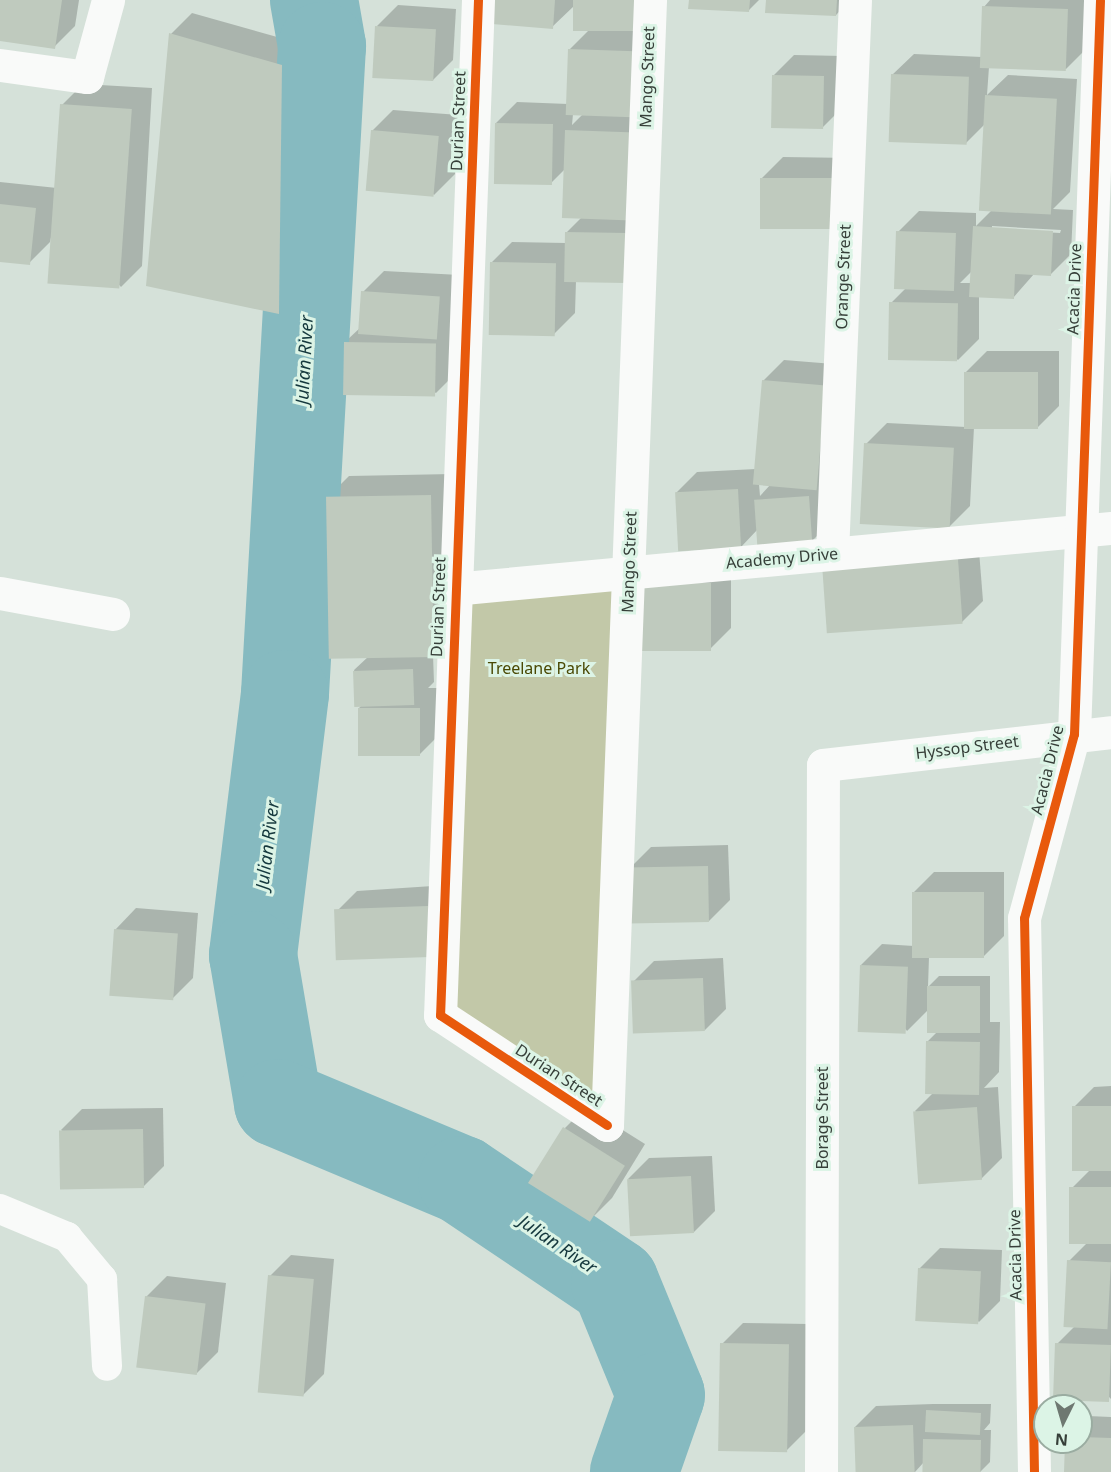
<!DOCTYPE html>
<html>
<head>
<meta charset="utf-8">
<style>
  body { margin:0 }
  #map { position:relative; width:1111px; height:1472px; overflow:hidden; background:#d5e1d9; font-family:"Noto Sans",sans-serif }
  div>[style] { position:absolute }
  .green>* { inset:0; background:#c2c8a8 }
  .shadow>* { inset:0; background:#0003 }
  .river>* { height:88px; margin:-44px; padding:0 44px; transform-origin:44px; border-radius:44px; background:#86bac0 }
  .building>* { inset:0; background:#bfcabe; transform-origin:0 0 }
  .lane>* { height:30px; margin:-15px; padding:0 15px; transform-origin:15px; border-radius:15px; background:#f9faf9 }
  .street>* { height:33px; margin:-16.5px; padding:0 16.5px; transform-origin:16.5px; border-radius:16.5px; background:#f9faf9 }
  .cycleway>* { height:9px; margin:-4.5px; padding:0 4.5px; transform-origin:4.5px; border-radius:4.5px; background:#e8590c }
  span { translate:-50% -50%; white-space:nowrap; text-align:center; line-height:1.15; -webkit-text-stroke:6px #dcf4e6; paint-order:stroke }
  .street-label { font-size:16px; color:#363f39 }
  .park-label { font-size:16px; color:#494803 }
  .water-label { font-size:18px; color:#15383d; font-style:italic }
  .north { position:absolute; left:1033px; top:1394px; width:60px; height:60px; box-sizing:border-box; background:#dcf4e6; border:2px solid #9aaca1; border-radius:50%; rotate:185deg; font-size:16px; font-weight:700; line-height:24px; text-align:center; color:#363f39 }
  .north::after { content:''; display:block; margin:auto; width:21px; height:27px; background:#6e7871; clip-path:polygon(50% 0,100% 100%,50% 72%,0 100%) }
</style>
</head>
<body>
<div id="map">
  <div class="green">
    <i style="clip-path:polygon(617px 584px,598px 1101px,456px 1007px,467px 601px)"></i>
  </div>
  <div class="shadow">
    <i style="clip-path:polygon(0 0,79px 0,75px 26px,54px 47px,0 40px)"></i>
    <i style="clip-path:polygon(evenodd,495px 0,662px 0,648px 212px,576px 281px,575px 313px,554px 334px,491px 263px,512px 242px,566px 243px,566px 233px,582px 217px,565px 169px,550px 184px,496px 123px,517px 102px,568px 104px,569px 50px,589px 30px,574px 6px,552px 27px,495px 0,573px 114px,583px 114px,572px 125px,573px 114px)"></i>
    <i style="clip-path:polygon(690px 0,759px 0,749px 10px)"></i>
    <i style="clip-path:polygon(767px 0,850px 0,836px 15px)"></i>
    <i style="clip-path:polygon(evenodd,990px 0,1088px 0,1087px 48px,1066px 69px,989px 67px,987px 95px,1008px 75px,1077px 79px,1070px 192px,1053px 209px,1073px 210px,1071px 254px,1050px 275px,1034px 274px,1013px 298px,979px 296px,979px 339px,958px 360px,891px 303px,906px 288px,898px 232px,919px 211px,976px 213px,976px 226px,992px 210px,985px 124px,965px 144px,892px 75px,914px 54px,982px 57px,984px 7px,990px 0,992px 226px,1061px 230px,1060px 233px,992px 229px,992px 226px,990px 0,972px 271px,971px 283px,960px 283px,972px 271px)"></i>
    <i style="clip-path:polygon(398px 5px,456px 9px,453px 60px,432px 81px,377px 26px)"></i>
    <i style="clip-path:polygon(192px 13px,302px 44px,300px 292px,279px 313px,171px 34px)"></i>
    <i style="clip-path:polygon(794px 55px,844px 56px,843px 107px,822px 128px,773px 76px)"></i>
    <i style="clip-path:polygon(83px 84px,152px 88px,142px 266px,121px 287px,56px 213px,50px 242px,29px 263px,0 260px,0 182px,57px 188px,62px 105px)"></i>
    <i style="clip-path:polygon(393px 110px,459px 115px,455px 174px,434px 195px,372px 131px)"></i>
    <i style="clip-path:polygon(783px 157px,853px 158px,853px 207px,762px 178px)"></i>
    <i style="clip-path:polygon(384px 271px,460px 275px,457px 372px,436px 393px,345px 342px,362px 326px,363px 292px)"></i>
    <i style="clip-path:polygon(987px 351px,1059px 351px,1059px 406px,1038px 427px,974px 427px,970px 506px,949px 527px,866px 444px,887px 423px,966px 427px,966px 372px)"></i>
    <i style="clip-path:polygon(evenodd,784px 360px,846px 365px,832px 521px,811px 542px,758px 529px,741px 547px,676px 493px,697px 472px,756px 469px,763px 381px,784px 360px,759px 484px,771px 484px,760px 496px,759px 484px)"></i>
    <i style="clip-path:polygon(452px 474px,454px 634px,433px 655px,434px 682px,428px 688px,440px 688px,440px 734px,419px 755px,359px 708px,364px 703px,354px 670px,369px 656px,328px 497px,349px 476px)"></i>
    <i style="clip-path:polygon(978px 538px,983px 601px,962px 622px,845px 549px)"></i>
    <i style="clip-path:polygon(731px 562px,731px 628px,710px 649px,638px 584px)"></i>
    <i style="clip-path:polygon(728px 845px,730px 900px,709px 921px,630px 868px,651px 847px)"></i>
    <i style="clip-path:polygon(934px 872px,1004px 872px,1004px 936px,983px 957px,929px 957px,928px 987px,939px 976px,990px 976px,990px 1022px,1000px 1022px,999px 1072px,984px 1088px,998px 1087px,1002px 1158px,981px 1179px,915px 1111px,934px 1092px,927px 1042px,937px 1032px,928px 1010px,907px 1031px,861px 965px,882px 944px,914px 946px,913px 893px)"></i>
    <i style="clip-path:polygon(448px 885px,451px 934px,336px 912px,357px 891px)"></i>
    <i style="clip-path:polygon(136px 908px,198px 913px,193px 978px,172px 999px,115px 930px)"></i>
    <i style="clip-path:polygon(723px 958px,726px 1009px,705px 1030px,633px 982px,654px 961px)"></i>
    <i style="clip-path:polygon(1111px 1086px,1111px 1399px,1057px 1344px,1075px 1326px,1069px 1261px,1086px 1244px,1070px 1190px,1090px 1170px,1073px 1108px,1094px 1087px)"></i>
    <i style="clip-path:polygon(586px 1107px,645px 1144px,612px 1198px,591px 1219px,565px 1128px)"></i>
    <i style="clip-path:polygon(163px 1108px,164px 1166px,143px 1187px,61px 1130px,82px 1109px)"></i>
    <i style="clip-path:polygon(712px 1156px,715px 1211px,694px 1232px,628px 1179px,649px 1158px)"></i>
    <i style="clip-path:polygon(940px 1248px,1002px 1250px,1000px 1301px,979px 1322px,919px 1269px)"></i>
    <i style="clip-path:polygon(291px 1255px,334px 1259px,324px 1374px,303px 1395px,270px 1276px)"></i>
    <i style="clip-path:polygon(167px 1276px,226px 1283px,218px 1352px,197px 1373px,146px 1297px)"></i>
    <i style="clip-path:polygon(743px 1323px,809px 1324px,808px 1429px,787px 1450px,722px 1344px)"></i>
    <i style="clip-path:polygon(933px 1404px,991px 1404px,990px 1423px,984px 1430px,991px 1430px,990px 1462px,980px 1472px,924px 1472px,924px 1462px,915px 1472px,857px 1472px,855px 1427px,876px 1406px)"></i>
    <i style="clip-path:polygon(1088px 1416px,1111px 1417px,1111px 1472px,1066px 1472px,1067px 1442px,1081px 1442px,1081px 1423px)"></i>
  </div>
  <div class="river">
    <i style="left:314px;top:0;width:47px;rotate:80.1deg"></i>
    <i style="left:322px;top:46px;width:649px;rotate:93.27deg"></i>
    <i style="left:285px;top:694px;width:263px;rotate:97deg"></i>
    <i style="left:253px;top:955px;width:150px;rotate:80.4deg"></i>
    <i style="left:278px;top:1103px;width:199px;rotate:22.7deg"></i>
    <i style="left:462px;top:1180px;width:184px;rotate:33.9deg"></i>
    <i style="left:615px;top:1283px;width:121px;rotate:67.7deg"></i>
    <i style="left:661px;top:1395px;width:82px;rotate:109.3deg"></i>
  </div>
  <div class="building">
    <i style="clip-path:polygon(0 0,62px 0,55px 49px,0 41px)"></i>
    <i style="clip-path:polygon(494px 0,555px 0,553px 29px,492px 24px)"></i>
    <i style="left:573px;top:0;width:69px;height:31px"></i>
    <i style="clip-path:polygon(689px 0,750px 0,749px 12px,688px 9px)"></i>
    <i style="clip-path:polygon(766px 0,837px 0,836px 16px,765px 13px)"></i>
    <i style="left:982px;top:6px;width:86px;height:62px;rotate:2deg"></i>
    <i style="left:375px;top:26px;width:61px;height:52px;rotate:3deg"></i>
    <i style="clip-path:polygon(169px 33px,282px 65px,279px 314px,146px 286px)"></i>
    <i style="left:568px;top:49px;width:67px;height:66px;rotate:2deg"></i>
    <i style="left:891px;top:74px;width:78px;height:68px;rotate:2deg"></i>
    <i style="left:772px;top:75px;width:52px;height:53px;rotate:1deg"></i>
    <i style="left:985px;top:95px;width:72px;height:116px;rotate:3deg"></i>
    <i style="left:60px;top:104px;width:72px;height:180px;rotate:4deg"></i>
    <i style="left:495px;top:123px;width:58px;height:61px;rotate:1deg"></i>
    <i style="left:371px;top:130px;width:68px;height:61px;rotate:5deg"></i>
    <i style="left:565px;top:130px;width:70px;height:88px;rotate:2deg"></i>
    <i style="left:760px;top:178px;width:73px;height:51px"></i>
    <i style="clip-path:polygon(0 204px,36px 208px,30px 265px,0 262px)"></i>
    <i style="clip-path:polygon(973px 226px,1053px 231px,1051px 276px,1015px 274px,1014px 299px,969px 297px)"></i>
    <i style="left:896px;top:231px;width:60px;height:58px;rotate:2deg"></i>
    <i style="left:565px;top:232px;width:62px;height:50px;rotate:1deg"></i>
    <i style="left:490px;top:262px;width:66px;height:73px;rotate:1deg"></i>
    <i style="left:361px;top:291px;width:79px;height:43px;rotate:4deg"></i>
    <i style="left:889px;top:302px;width:69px;height:58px;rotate:1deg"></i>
    <i style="left:344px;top:342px;width:92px;height:53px;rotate:1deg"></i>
    <i style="left:964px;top:372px;width:74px;height:57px"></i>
    <i style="left:762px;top:380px;width:64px;height:105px;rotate:5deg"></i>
    <i style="left:864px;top:443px;width:90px;height:81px;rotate:3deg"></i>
    <i style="left:738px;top:489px;width:59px;height:63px;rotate:87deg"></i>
    <i style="left:431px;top:495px;width:162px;height:105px;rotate:89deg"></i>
    <i style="left:809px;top:496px;width:48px;height:55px;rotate:86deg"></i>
    <i style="left:958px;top:559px;width:65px;height:136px;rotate:86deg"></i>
    <i style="left:711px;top:583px;width:68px;height:75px;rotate:90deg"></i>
    <i style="left:413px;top:669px;width:36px;height:60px;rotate:88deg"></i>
    <i style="left:358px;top:708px;width:62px;height:48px"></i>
    <i style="left:708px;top:866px;width:56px;height:80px;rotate:89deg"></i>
    <i style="left:984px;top:892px;width:66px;height:72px;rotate:90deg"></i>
    <i style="left:428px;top:906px;width:51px;height:94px;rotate:88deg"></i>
    <i style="left:114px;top:929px;width:64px;height:67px;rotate:4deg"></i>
    <i style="left:860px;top:965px;width:48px;height:67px;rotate:2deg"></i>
    <i style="left:703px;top:978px;width:53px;height:72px;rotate:88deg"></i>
    <i style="left:927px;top:986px;width:53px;height:47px"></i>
    <i style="left:926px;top:1041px;width:54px;height:53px;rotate:1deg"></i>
    <i style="left:1111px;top:1106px;width:65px;height:39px;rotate:90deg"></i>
    <i style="left:977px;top:1107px;width:73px;height:64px;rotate:86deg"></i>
    <i style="left:563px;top:1127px;width:73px;height:66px;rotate:32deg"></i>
    <i style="left:143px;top:1129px;width:59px;height:84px;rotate:89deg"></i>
    <i style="left:691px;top:1176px;width:57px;height:64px;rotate:87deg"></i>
    <i style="left:1111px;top:1187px;width:57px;height:42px;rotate:90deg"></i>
    <i style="left:1067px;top:1260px;width:44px;height:67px;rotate:3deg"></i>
    <i style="left:918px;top:1268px;width:63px;height:53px;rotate:3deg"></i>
    <i style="left:268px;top:1275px;width:46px;height:118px;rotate:5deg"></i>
    <i style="left:145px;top:1296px;width:61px;height:72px;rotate:7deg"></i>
    <i style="left:720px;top:1343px;width:69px;height:108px;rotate:1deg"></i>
    <i style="left:1055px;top:1343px;width:56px;height:57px;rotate:2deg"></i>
    <i style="left:981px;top:1413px;width:22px;height:55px;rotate:93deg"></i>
    <i style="left:913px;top:1425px;width:47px;height:59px;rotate:88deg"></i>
    <i style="clip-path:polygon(1081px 1437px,1111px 1438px,1111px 1472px,1064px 1472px,1065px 1442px,1081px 1442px)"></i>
    <i style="left:923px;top:1439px;width:58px;height:33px;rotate:1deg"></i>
  </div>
  <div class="lane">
    <i style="left:0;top:1209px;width:73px;rotate:22.7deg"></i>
    <i style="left:67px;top:1237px;width:55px;rotate:50.2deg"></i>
    <i style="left:102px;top:1279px;width:87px;rotate:86.7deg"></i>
  </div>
  <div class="street">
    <i style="left:478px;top:0;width:1016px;rotate:92.14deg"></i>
    <i style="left:440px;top:1015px;width:200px;rotate:33.4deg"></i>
    <i style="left:0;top:65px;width:88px;rotate:7.9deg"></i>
    <i style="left:87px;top:77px;width:80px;rotate:-74.7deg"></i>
    <i style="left:832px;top:553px;width:553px;rotate:-87.62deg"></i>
    <i style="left:453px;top:589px;width:661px;rotate:-5.3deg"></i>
    <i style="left:0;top:593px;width:115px;rotate:10.5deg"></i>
    <i style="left:607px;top:1125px;width:1126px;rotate:-87.81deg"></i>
    <i style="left:821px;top:1472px;width:707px;rotate:-89.84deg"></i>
    <i style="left:823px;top:765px;width:290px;rotate:-6.5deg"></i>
    <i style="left:1034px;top:1472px;width:554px;rotate:-91.03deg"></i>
    <i style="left:1024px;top:918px;width:191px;rotate:-74.8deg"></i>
    <i style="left:1074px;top:734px;width:734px;rotate:-87.97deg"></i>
  </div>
  <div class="cycleway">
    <i style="left:478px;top:0;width:1016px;rotate:92.14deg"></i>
    <i style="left:440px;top:1015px;width:200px;rotate:33.4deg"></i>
    <i style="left:1034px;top:1472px;width:554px;rotate:-91.03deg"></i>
    <i style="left:1024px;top:918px;width:191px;rotate:-74.8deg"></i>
    <i style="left:1074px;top:734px;width:734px;rotate:-87.97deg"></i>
  </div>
  <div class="street-label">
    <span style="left:647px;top:77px;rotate:-88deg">Mango Street</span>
    <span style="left:458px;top:121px;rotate:-88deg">Durian Street</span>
    <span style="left:843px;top:277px;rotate:-88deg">Orange Street</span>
    <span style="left:1074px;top:289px;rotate:-88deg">Acacia Drive</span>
    <span style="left:782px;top:558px;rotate:-5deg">Academy Drive</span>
    <span style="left:629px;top:562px;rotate:-88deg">Mango Street</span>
    <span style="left:438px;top:607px;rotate:-88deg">Durian Street</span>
    <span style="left:967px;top:747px;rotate:-7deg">Hyssop Street</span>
    <span style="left:1047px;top:770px;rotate:-76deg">Acacia Drive</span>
    <span style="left:559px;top:1075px;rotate:33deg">Durian Street</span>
    <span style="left:822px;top:1118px;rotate:-90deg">Borage Street</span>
    <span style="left:1015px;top:1255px;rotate:-91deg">Acacia Drive</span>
  </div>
  <div class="park-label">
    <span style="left:539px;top:668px">Treelane Park</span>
  </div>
  <div class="water-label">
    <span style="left:304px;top:360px;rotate:-87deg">Julian River</span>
    <span style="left:267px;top:845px;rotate:-83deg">Julian River</span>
    <span style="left:558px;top:1244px;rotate:34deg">Julian River</span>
  </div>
  <div class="north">N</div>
</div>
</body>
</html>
